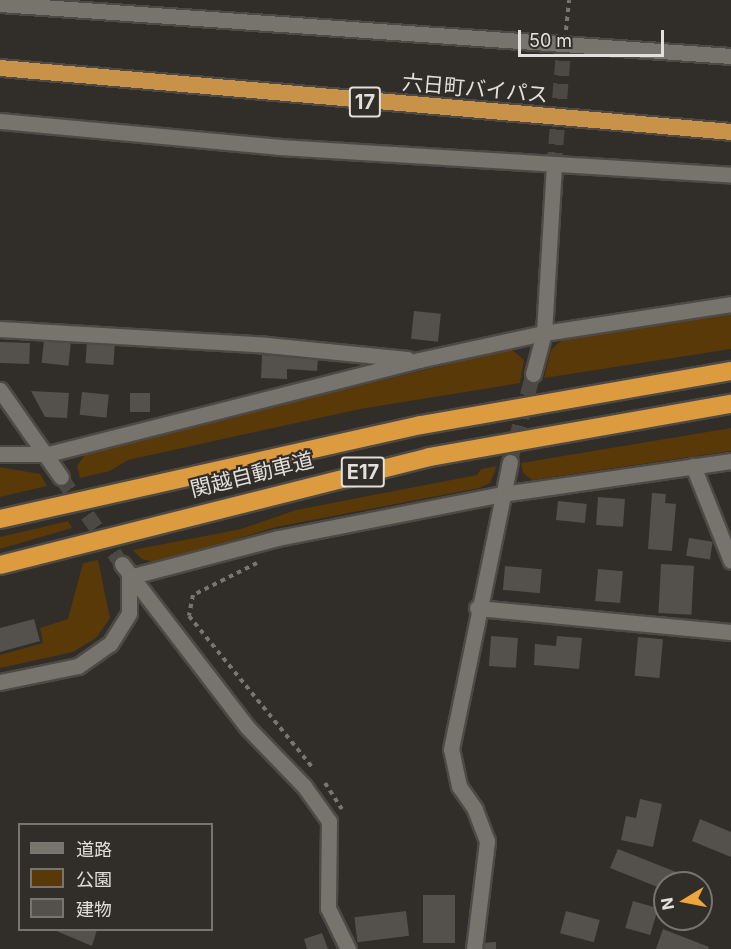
<!DOCTYPE html>
<html>
<head>
<meta charset="utf-8">
<style>
  body { margin:0 }
  #map { position:relative; width:731px; height:949px; overflow:hidden; background:#312d29; font-family:Inter,"Noto Sans JP",sans-serif }
  div>[style] { position:absolute }
  .green>* { inset:0; background:#583907 }
  .building>* { inset:0; background:#54504b; transform-origin:0 0 }
  .minor-tunnel>* { height:15px; margin-top:-7.5px; transform-origin:0; background:repeating-linear-gradient(90deg,#4c4844 0 15px,transparent 0 23px) }
  .path>* { height:4px; margin-top:-2px; transform-origin:0; background:repeating-linear-gradient(90deg,#797571 0 4.5px,transparent 0 9px) }
  .roads { filter:drop-shadow(2px 0 #4d4a46) drop-shadow(-2px 0 #4d4a46) drop-shadow(0 2px #4d4a46) drop-shadow(0 -2px #4d4a46) }
  .minor>* { height:15px; margin:-7.5px; padding:0 7.5px; transform-origin:7.5px; border-radius:7.5px; background:#77736d }
  .trunk>* { height:16px; margin:-8px; padding:0 8px; transform-origin:8px; border-radius:8px; background:#c89348 }
  .motorway>* { height:18px; margin:-9px; padding:0 9px; transform-origin:9px; border-radius:9px; background:#dc9b3e }
  span { translate:-50% -50%; white-space:nowrap; text-align:center; line-height:1.15; -webkit-text-stroke:4.5px #312d29; paint-order:stroke }
  .shield-label span { padding:2px 4px; background:#312d29; border:2px solid; border-radius:4px; -webkit-text-stroke-width:0 }
  .shield-label { font-size:20px; color:#e2dfdc; font-weight:700 }
  .street-label { font-size:21px; color:#e2dfdc }
  .legend { position:absolute; left:18px; top:823px; width:195px; height:108px; box-sizing:border-box; background:#312d29; border:2px solid #787471; margin:0; padding:8px 10px; list-style:none; font-size:18px; color:#e2dfdc }
  .legend li { display:flex; align-items:center; gap:12px; height:30px }
  .legend b { width:30px; border:2px solid #787471 }
  .north { position:absolute; left:653px; top:871px; width:60px; height:60px; box-sizing:border-box; background:#312d29; border:2px solid #787471; border-radius:50%; rotate:260deg; font-size:16px; font-weight:700; line-height:24px; text-align:center; color:#e2dfdc }
  .north::after { content:''; display:block; margin:auto; width:21px; height:27px; background:#efa73d; clip-path:polygon(50% 0,100% 100%,50% 72%,0 100%) }
  .scale { position:absolute; left:518px; top:30px; width:146px; height:27px; box-sizing:border-box; border:3px solid #e2dfdc; border-top:0; padding-left:8px; font-size:18px; line-height:21px; white-space:nowrap; color:#e2dfdc; -webkit-text-stroke:4px #312d29; paint-order:stroke }
</style>
</head>
<body>
<div id="map">
  <div class="green">
    <i style="clip-path:polygon(731px 309px,731px 349px,544px 378px,551px 350px,565px 337px)"></i>
    <i style="clip-path:polygon(511px 349px,524px 360px,520px 383px,360px 409px,128px 460px,110px 471px,80px 478px,77px 466px,87px 452px)"></i>
    <i style="clip-path:polygon(731px 428px,731px 451px,532px 480px,523px 473px,521px 463px)"></i>
    <i style="clip-path:polygon(497px 466px,490px 483px,479px 488px,276px 527px,158px 563px,142px 559px,133px 550px,241px 529px,296px 510px,477px 475px,481px 469px)"></i>
    <i style="clip-path:polygon(0 467px,40px 474px,47px 486px,0 497px)"></i>
    <i style="clip-path:polygon(68px 521px,72px 528px,0 549px,0 537px)"></i>
    <i style="clip-path:polygon(98px 560px,110px 618px,96px 638px,73px 652px,0 668px,0 655px,43px 643px,40px 628px,68px 619px,83px 563px)"></i>
  </div>
  <div class="building">
    <i style="left:414px;top:311px;width:27px;height:28px;rotate:6deg"></i>
    <i style="left:44px;top:340px;width:27px;height:23px;rotate:6deg"></i>
    <i style="left:87px;top:341px;width:28px;height:22px;rotate:4deg"></i>
    <i style="left:0;top:342px;width:30px;height:21px;rotate:2deg"></i>
    <i style="clip-path:polygon(262px 355px,318px 359px,317px 371px,287px 369px,287px 379px,261px 378px)"></i>
    <i style="clip-path:polygon(31px 391px,69px 393px,67px 418px,45px 417px)"></i>
    <i style="left:82px;top:392px;width:27px;height:23px;rotate:6deg"></i>
    <i style="left:130px;top:393px;width:20px;height:19px"></i>
    <i style="clip-path:polygon(652px 493px,666px 494px,665px 503px,676px 504px,672px 551px,648px 549px)"></i>
    <i style="left:598px;top:497px;width:27px;height:28px;rotate:4deg"></i>
    <i style="left:558px;top:501px;width:29px;height:19px;rotate:6deg"></i>
    <i style="left:689px;top:538px;width:24px;height:18px;rotate:9deg"></i>
    <i style="left:661px;top:564px;width:33px;height:49px;rotate:3deg"></i>
    <i style="left:505px;top:566px;width:37px;height:24px;rotate:5deg"></i>
    <i style="left:598px;top:569px;width:25px;height:32px;rotate:5deg"></i>
    <i style="clip-path:polygon(34px 619px,40px 641px,0 652px,0 628px)"></i>
    <i style="left:491px;top:636px;width:27px;height:30px;rotate:4deg"></i>
    <i style="clip-path:polygon(557px 636px,582px 638px,579px 669px,534px 665px,535px 644px,556px 646px)"></i>
    <i style="left:638px;top:637px;width:25px;height:39px;rotate:5deg"></i>
    <i style="clip-path:polygon(640px 799px,662px 804px,653px 847px,621px 840px,626px 816px,636px 818px)"></i>
    <i style="clip-path:polygon(700px 819px,731px 832px,731px 857px,692px 841px)"></i>
    <i style="clip-path:polygon(618px 849px,699px 881px,698px 883px,665px 883px,665px 890px,610px 868px)"></i>
    <i style="left:423px;top:895px;width:32px;height:48px"></i>
    <i style="left:633px;top:901px;width:26px;height:28px;rotate:16deg"></i>
    <i style="left:406px;top:911px;width:25px;height:52px;rotate:83deg"></i>
    <i style="left:566px;top:911px;width:35px;height:23px;rotate:15deg"></i>
    <i style="clip-path:polygon(663px 929px,709px 947px,708px 949px,656px 949px)"></i>
    <i style="clip-path:polygon(54px 930px,97px 930px,92px 946px)"></i>
    <i style="clip-path:polygon(322px 933px,328px 949px,307px 949px,304px 939px)"></i>
    <i style="clip-path:polygon(496px 942px,496px 949px,482px 949px,482px 943px)"></i>
  </div>
  <div class="minor-tunnel">
    <i style="left:554px;top:167px;width:121px;rotate:-85.3deg"></i>
    <i style="left:510px;top:462px;width:91px;rotate:-75.4deg"></i>
    <i style="left:61px;top:477px;width:106px;rotate:55deg"></i>
  </div>
  <div class="path">
    <i style="left:566px;top:30px;width:30px;rotate:-84deg"></i>
    <i style="left:257px;top:563px;width:72px;rotate:153.4deg"></i>
    <i style="left:193px;top:595px;width:21px;rotate:101deg"></i>
    <i style="left:189px;top:616px;width:196px;rotate:50.8deg"></i>
    <i style="left:325px;top:783px;width:31px;rotate:57deg"></i>
  </div>
  <div class="roads">
    <div class="minor">
      <i style="left:0;top:4px;width:733px;rotate:4.07deg"></i>
      <i style="left:0;top:121px;width:280px;rotate:5.3deg"></i>
      <i style="left:279px;top:147px;width:453px;rotate:3.5deg"></i>
      <i style="left:0;top:329px;width:267px;rotate:3.4deg"></i>
      <i style="left:267px;top:345px;width:141px;rotate:5.7deg"></i>
      <i style="left:533px;top:374px;width:42px;rotate:-75deg"></i>
      <i style="left:544px;top:333px;width:166px;rotate:-86.6deg"></i>
      <i style="left:0;top:390px;width:106px;rotate:55deg"></i>
      <i style="left:0;top:454px;width:48px"></i>
      <i style="left:48px;top:454px;width:383px;rotate:-14.2deg"></i>
      <i style="left:419px;top:360px;width:128px;rotate:-12.2deg"></i>
      <i style="left:544px;top:333px;width:189px;rotate:-8.8deg"></i>
      <i style="left:693px;top:466px;width:102px;rotate:68.2deg"></i>
      <i style="left:122px;top:564px;width:205px;rotate:52.5deg"></i>
      <i style="left:247px;top:727px;width:82px;rotate:46deg"></i>
      <i style="left:304px;top:786px;width:43px;rotate:54.5deg"></i>
      <i style="left:329px;top:821px;width:87px;rotate:90.7deg"></i>
      <i style="left:328px;top:908px;width:46px;rotate:64deg"></i>
      <i style="left:129px;top:577px;width:154px;rotate:-14.7deg"></i>
      <i style="left:278px;top:538px;width:228px;rotate:-11.1deg"></i>
      <i style="left:502px;top:494px;width:231px;rotate:-8.2deg"></i>
      <i style="left:477px;top:608px;width:255px;rotate:5.4deg"></i>
      <i style="left:0;top:682px;width:80px;rotate:-11.6deg"></i>
      <i style="left:78px;top:666px;width:39px;rotate:-35deg"></i>
      <i style="left:110px;top:644px;width:36px;rotate:-58deg"></i>
      <i style="left:129px;top:613px;width:36px;rotate:-90deg"></i>
      <i style="left:474px;top:949px;width:109px;rotate:-83.1deg"></i>
      <i style="left:487px;top:841px;width:34px;rotate:-111deg"></i>
      <i style="left:475px;top:809px;width:28px;rotate:-125deg"></i>
      <i style="left:459px;top:786px;width:38px;rotate:-102deg"></i>
      <i style="left:451px;top:749px;width:293px;rotate:-78.4deg"></i>
    </div>
    <div class="trunk">
      <i style="left:0;top:68px;width:734px;rotate:5deg"></i>
    </div>
    <div class="motorway">
      <i style="left:0;top:519px;width:431px;rotate:-12.6deg"></i>
      <i style="left:421px;top:425px;width:315px;rotate:-9.9deg"></i>
      <i style="left:0;top:565px;width:442px;rotate:-14.1deg"></i>
      <i style="left:429px;top:457px;width:307px;rotate:-10deg"></i>
    </div>
  </div>
  <div class="shield-label">
    <span style="left:365px;top:102px">17</span>
    <span style="left:363px;top:472px">E17</span>
  </div>
  <div class="street-label">
    <span style="left:475px;top:89px;rotate:5deg">六日町バイパス</span>
    <span style="left:252px;top:475px;rotate:-14deg">関越自動車道</span>
  </div>
  <ul class="legend">
  <li><b style="height:8px;background:#77736d"></b>道路</li>
  <li><b style="height:16px;background:#583907"></b>公園</li>
  <li><b style="height:16px;background:#54504b"></b>建物</li>
  </ul>
  <div class="north">N</div>
  <div class="scale">50 m</div>
</div>
</body>
</html>
